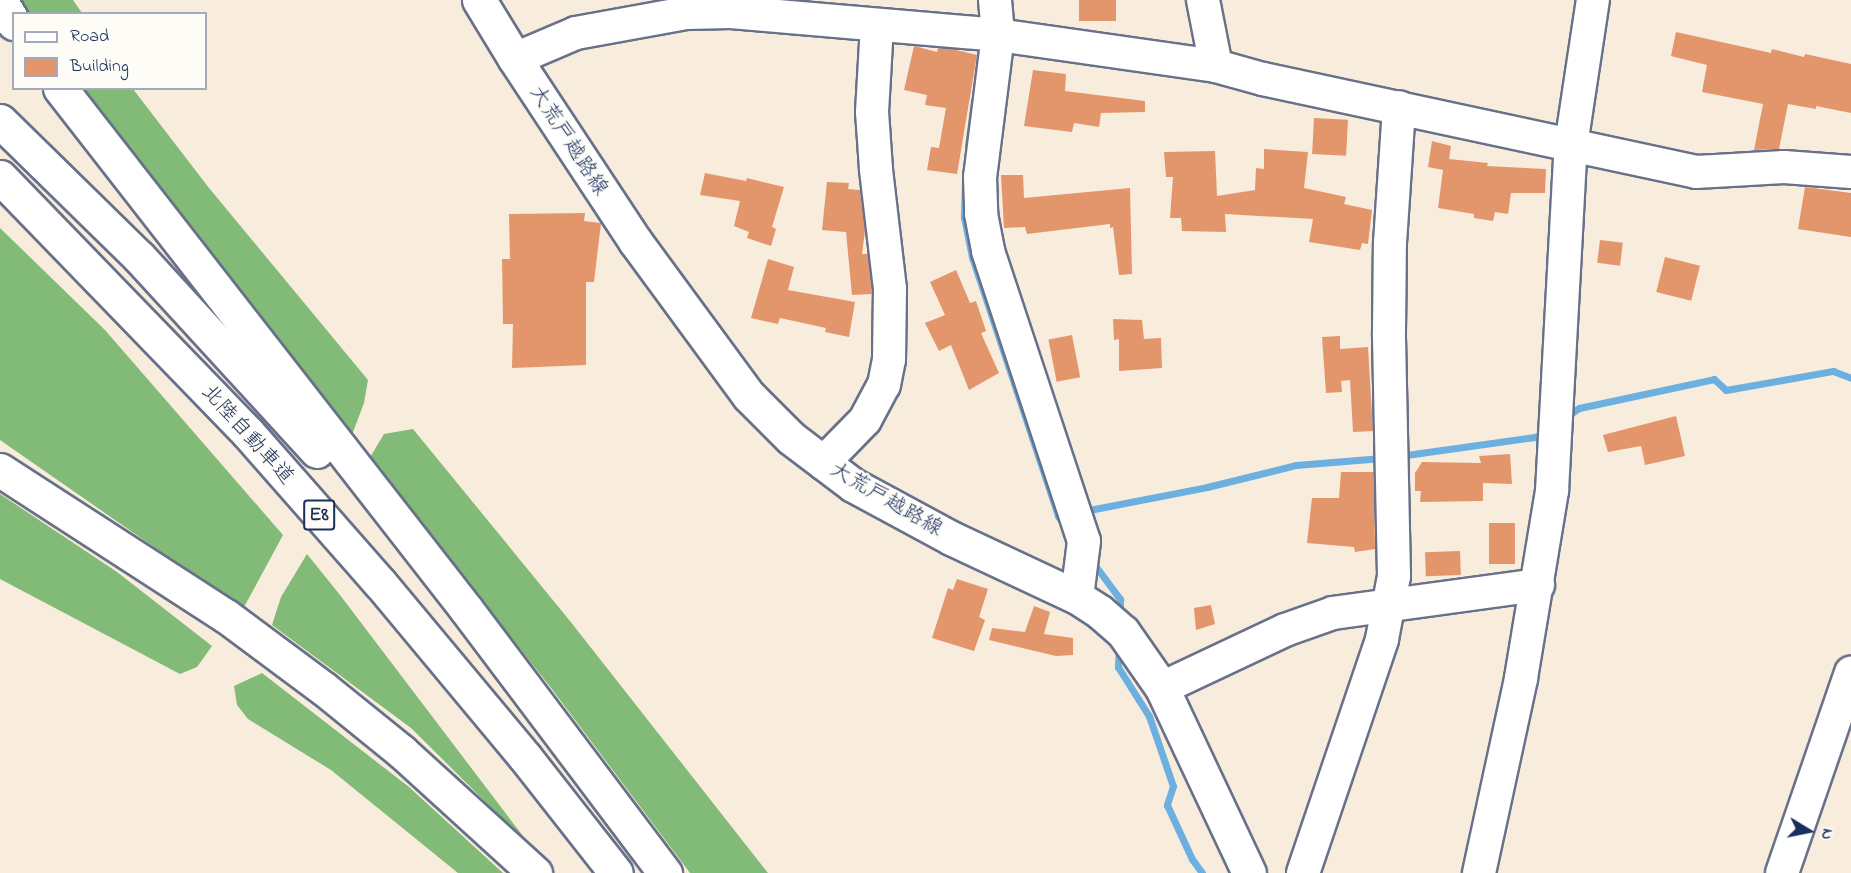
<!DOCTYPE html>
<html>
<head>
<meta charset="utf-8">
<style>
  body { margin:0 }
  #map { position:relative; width:1851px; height:873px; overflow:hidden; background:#f8ecdc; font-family:"Indie Flower","Klee One",sans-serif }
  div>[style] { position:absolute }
  .forest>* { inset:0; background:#82ba78 }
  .stream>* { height:7px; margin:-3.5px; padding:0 3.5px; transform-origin:3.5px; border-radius:3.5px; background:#6cafe1 }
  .building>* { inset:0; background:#e3966c; transform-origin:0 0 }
  .roads { filter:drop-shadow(2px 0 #68718a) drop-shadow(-2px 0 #68718a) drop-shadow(0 2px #68718a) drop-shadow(0 -2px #68718a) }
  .minor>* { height:32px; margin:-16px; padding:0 16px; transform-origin:16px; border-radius:16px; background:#fff }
  .major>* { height:33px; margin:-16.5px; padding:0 16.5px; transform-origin:16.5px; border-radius:16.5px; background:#fff }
  .highway>* { height:33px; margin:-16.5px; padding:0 16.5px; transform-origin:16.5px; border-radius:16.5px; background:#fff }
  span { translate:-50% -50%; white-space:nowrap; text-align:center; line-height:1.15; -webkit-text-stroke:5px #fdfcf7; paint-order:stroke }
  .shield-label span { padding:2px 4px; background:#fdfcf7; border:2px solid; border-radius:4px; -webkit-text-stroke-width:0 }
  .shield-label { font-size:20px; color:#1b2f5e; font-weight:700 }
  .street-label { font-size:21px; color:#1b2f5e }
  .legend { position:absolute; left:12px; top:12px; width:195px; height:78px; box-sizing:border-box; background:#fdfcf7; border:2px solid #a3aaba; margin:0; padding:8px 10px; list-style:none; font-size:18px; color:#1b2f5e }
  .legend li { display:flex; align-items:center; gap:12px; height:30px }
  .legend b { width:30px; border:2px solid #a3aaba }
  .north { position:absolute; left:1779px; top:801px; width:60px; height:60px; -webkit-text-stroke:4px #fdfcf7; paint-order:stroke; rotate:100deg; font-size:16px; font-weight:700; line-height:24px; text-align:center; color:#1b2f5e }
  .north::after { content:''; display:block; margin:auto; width:21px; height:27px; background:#1b2f5e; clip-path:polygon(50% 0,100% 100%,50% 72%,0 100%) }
</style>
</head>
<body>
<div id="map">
  <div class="forest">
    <i style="clip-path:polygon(13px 0,73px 0,82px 13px,21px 13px)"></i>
    <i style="clip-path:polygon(76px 89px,133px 89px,209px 188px,368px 380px,364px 403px,350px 440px)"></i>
    <i style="clip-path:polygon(0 228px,105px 330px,283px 535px,243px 609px,0 440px)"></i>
    <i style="clip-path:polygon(413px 429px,570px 621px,768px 873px,690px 873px,548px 684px,369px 459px,384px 434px)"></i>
    <i style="clip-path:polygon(0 494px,117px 572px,212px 646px,197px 667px,180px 674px,0 579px)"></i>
    <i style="clip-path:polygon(307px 554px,340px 595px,532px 848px,411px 728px,272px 625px,281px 597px)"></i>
    <i style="clip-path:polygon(262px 673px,409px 787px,503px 873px,458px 873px,331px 770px,248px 719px,237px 705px,234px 686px)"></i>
  </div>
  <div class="stream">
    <i style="left:968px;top:146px;width:45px;rotate:-82.4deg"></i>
    <i style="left:965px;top:184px;width:33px;rotate:92deg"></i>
    <i style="left:964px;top:217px;width:41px;rotate:78.7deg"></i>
    <i style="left:972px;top:257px;width:273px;rotate:71.6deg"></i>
    <i style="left:1058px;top:516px;width:11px;rotate:52deg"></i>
    <i style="left:1566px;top:417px;width:16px;rotate:-35deg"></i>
    <i style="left:1579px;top:408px;width:138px;rotate:-12.1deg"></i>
    <i style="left:1714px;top:379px;width:16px;rotate:43deg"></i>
    <i style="left:1726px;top:390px;width:109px;rotate:-10.1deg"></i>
    <i style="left:1833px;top:371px;width:19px;rotate:21deg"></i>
    <i style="left:1399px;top:456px;width:137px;rotate:-8deg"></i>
    <i style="left:1535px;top:437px;width:14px;rotate:-30deg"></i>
    <i style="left:1084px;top:511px;width:125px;rotate:-11deg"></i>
    <i style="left:1207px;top:487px;width:92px;rotate:-13.9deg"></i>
    <i style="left:1296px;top:465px;width:86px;rotate:-4.7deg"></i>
    <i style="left:1091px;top:560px;width:49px;rotate:53.4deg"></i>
    <i style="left:1120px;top:599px;width:15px;rotate:90deg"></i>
    <i style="left:1119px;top:646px;width:21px;rotate:93deg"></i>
    <i style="left:1118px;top:667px;width:58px;rotate:57.7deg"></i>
    <i style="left:1149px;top:716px;width:74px;rotate:71.1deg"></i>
    <i style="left:1173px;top:786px;width:20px;rotate:108deg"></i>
    <i style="left:1167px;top:805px;width:60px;rotate:65.2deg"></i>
    <i style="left:1192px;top:859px;width:17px;rotate:54deg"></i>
  </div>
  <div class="building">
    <i style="left:1079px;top:0;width:37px;height:21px"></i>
    <i style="clip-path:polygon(1676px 32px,1771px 53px,1772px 49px,1804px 57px,1805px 54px,1851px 64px,1851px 113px,1816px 106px,1816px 109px,1788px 104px,1779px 149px,1754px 150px,1763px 104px,1702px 92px,1707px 65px,1671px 56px)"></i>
    <i style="clip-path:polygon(914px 46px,937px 52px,938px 48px,952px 49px,977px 55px,957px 174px,927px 170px,931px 147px,939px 148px,946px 108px,925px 105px,927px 95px,904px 90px)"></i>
    <i style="clip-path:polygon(1033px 70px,1066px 74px,1065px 91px,1145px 101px,1145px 112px,1101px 113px,1099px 127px,1074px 123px,1072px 132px,1024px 126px)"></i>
    <i style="left:1314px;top:118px;width:34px;height:36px;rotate:3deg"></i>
    <i style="clip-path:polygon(1432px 141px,1451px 146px,1449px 159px,1488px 163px,1487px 166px,1546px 169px,1545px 193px,1511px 193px,1508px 214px,1495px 212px,1493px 221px,1474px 218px,1474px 214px,1438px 208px,1443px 170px,1428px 167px)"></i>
    <i style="clip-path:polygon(1264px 149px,1308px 152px,1304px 188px,1346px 197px,1344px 204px,1372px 210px,1368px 244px,1362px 243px,1360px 250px,1309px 242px,1313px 219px,1225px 214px,1226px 232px,1182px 231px,1181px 218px,1170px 218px,1173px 177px,1166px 177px,1164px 152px,1215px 151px,1217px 196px,1255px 190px,1256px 168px,1264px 169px)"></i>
    <i style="clip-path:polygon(705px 173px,746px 181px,747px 178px,784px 187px,772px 227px,776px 229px,771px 246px,747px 238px,749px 232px,734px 226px,740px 201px,700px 195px)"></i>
    <i style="clip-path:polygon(1001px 175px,1023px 175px,1024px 198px,1130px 188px,1132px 274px,1119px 275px,1113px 227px,1110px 228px,1110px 224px,1027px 234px,1025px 227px,1004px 228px)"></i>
    <i style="clip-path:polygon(827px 182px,849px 183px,848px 189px,860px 190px,865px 231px,862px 254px,868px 254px,872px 294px,852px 295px,846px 232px,822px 230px)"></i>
    <i style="clip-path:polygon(1805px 187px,1851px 193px,1851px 237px,1798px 229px)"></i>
    <i style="clip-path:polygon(585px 213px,584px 221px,601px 223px,594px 282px,586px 282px,586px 365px,512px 368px,513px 324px,503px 324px,502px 259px,510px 259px,509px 214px)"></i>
    <i style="left:1600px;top:240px;width:23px;height:23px;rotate:7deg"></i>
    <i style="left:1665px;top:257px;width:36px;height:36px;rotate:14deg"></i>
    <i style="clip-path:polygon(768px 259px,794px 267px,788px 290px,855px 302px,849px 337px,825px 332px,826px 328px,780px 318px,778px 324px,751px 318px)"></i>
    <i style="clip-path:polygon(956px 270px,970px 303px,976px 301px,986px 331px,981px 333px,999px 373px,969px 390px,951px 345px,939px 351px,925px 323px,945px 315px,930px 282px)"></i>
    <i style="clip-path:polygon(1113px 319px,1142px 320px,1144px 339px,1161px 338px,1162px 368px,1119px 371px,1119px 339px,1114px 340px)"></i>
    <i style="left:1072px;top:335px;width:43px;height:24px;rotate:79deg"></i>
    <i style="clip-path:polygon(1340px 336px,1340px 349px,1368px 347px,1373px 431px,1353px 432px,1350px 380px,1341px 381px,1342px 392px,1326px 393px,1322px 337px)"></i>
    <i style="clip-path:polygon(1676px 416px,1685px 456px,1645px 465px,1641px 446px,1608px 452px,1603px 435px)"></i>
    <i style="clip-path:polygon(1510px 454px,1512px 484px,1483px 483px,1483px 501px,1420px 502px,1421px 491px,1415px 491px,1415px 473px,1422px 462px,1481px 463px,1479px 456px)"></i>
    <i style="clip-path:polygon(1341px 472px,1374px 472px,1375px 549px,1355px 552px,1354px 547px,1307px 543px,1312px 498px,1339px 498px)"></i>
    <i style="left:1489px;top:523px;width:26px;height:41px"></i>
    <i style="left:1460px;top:551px;width:24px;height:35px;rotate:88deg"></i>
    <i style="clip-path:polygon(957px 579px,988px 589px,979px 617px,985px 620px,974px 651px,932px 638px,948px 588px,953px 590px)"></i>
    <i style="clip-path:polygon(1211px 605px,1215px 624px,1196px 630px,1194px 608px)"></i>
    <i style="clip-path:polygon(1034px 606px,1050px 612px,1044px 634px,1073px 638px,1073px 655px,1056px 656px,989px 640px,992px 628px,1025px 632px)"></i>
  </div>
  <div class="roads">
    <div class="minor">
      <i style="left:995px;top:0;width:35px;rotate:85deg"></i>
      <i style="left:998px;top:35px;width:143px;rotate:97.2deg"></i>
      <i style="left:980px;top:177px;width:37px;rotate:88deg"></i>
      <i style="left:981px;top:214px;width:38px;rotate:79deg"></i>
      <i style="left:988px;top:251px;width:305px;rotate:71.7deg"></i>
      <i style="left:1084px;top:541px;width:56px;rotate:97.1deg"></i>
      <i style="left:1203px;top:0;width:67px;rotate:78.9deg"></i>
      <i style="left:515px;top:59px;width:66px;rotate:-23.1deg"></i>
      <i style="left:576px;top:33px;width:112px;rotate:-10.3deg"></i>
      <i style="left:686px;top:13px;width:45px;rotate:-1.3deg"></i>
      <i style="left:731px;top:12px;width:268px;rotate:4.9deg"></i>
      <i style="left:998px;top:35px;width:220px;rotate:8.1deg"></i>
      <i style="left:1216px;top:66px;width:49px;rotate:15.5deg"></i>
      <i style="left:1263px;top:79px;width:443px;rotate:12.1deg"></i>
      <i style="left:1696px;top:172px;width:88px;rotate:-3.3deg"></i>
      <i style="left:1784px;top:167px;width:67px;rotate:4.3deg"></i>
      <i style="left:823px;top:463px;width:60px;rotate:-45.7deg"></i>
      <i style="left:865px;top:420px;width:40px;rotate:-62deg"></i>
      <i style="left:884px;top:385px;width:25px;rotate:-79deg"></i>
      <i style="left:889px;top:360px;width:71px;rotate:-89.2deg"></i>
      <i style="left:890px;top:289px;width:121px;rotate:-96.7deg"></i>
      <i style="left:876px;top:169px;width:57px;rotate:-94deg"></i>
      <i style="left:872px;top:112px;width:87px;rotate:-86.7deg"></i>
      <i style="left:1162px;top:688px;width:136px;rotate:-25.2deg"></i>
      <i style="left:1285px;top:630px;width:51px;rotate:-19.5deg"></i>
      <i style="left:1333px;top:613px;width:207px;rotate:-7.8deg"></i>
      <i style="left:1303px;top:873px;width:247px;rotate:-71.3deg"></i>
      <i style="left:1382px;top:639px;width:64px;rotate:-79.2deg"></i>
      <i style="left:1394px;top:576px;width:244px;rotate:-91.2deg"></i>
      <i style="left:1389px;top:332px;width:89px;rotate:-89.4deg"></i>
      <i style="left:1390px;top:243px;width:136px;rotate:-86.2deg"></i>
      <i style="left:1479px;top:873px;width:199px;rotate:-77.8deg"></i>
      <i style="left:1521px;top:678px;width:190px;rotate:-80.6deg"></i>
      <i style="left:1552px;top:491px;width:347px;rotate:-86.9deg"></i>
      <i style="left:1571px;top:145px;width:147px;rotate:-81.4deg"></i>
      <i style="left:1782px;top:873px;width:212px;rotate:-71deg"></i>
    </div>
    <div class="major">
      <i style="left:479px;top:0;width:69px;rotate:58.6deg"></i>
      <i style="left:515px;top:59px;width:218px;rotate:56.6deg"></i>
      <i style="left:635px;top:241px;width:192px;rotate:53.7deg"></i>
      <i style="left:749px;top:396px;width:59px;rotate:45deg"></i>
      <i style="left:791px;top:438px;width:78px;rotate:37.2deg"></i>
      <i style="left:853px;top:485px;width:111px;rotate:28.4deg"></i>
      <i style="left:951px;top:538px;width:139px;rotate:25.1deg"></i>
      <i style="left:1077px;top:597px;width:27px;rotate:33deg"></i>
      <i style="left:1100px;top:612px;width:30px;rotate:41deg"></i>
      <i style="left:1123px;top:632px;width:68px;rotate:55.1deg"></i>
      <i style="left:1162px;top:688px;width:204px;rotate:64.8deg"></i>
    </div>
    <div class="highway">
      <i style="left:0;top:0;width:27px;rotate:59deg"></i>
      <i style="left:60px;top:88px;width:661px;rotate:52.07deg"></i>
      <i style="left:466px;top:609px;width:331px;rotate:53deg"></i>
      <i style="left:0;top:121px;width:194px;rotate:44.4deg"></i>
      <i style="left:139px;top:257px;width:263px;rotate:47.5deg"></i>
      <i style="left:0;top:177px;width:356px;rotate:45.9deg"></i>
      <i style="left:248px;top:433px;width:200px;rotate:48.7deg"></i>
      <i style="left:380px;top:583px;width:226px;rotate:50.2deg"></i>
      <i style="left:525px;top:757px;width:147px;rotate:51.9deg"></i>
      <i style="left:0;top:470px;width:269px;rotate:32.9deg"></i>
      <i style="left:226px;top:616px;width:121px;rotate:36.6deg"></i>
      <i style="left:323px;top:688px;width:102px;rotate:39deg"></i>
      <i style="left:402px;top:752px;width:180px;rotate:42.3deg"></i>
    </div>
  </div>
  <div class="shield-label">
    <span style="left:319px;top:515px">E8</span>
  </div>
  <div class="street-label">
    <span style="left:568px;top:141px;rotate:57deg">大荒戸越路線</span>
    <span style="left:247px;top:435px;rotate:48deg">北陸自動車道</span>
    <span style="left:886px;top:500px;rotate:30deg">大荒戸越路線</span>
  </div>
  <ul class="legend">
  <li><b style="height:8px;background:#fff"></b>Road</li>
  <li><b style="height:16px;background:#e3966c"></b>Building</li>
  </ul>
  <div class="north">N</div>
</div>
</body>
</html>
